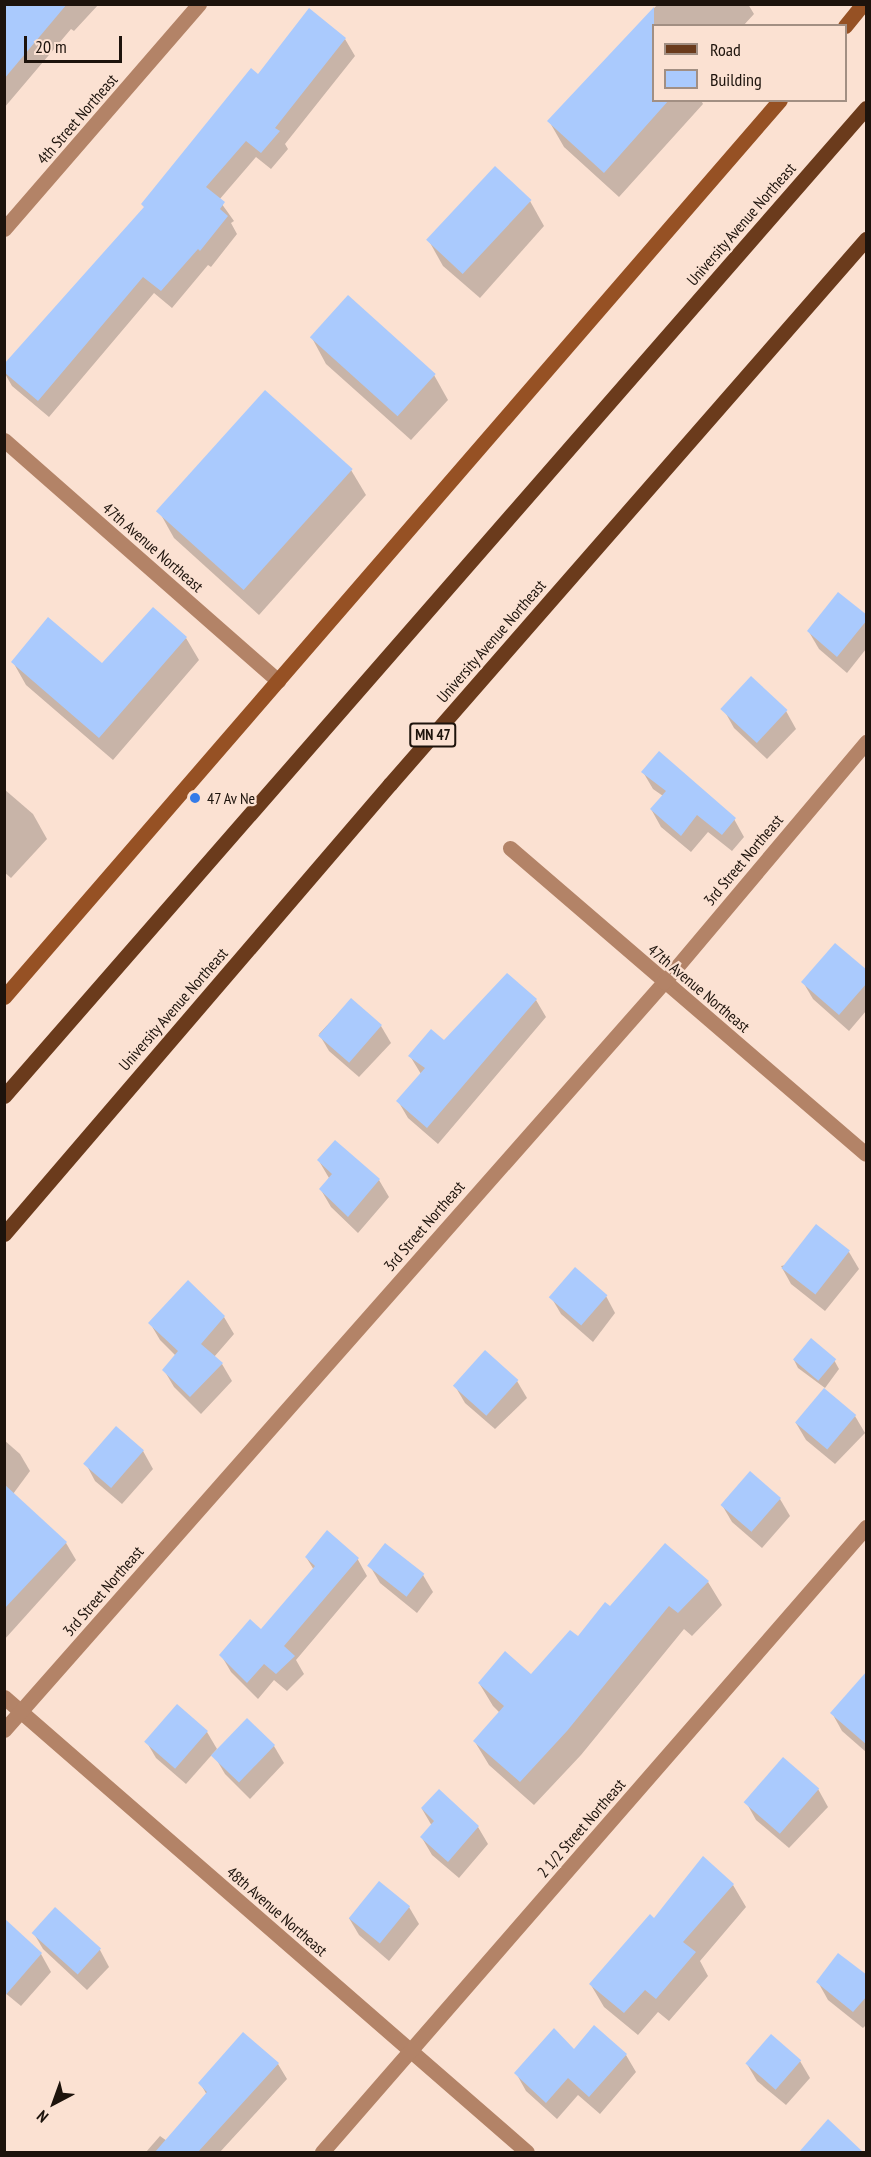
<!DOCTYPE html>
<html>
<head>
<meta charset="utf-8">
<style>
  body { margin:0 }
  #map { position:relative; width:871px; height:2157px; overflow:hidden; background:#fbe1d2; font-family:"PT Sans Narrow",sans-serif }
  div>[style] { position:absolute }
  .shadow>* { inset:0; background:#0003 }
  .building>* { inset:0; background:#aacafd; transform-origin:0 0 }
  .street>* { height:15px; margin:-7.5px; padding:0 7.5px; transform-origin:7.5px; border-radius:7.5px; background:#b38367 }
  .secondary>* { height:15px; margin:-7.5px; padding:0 7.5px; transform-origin:7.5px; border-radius:7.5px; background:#965124 }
  .primary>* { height:15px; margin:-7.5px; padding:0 7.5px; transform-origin:7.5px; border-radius:7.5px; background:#6b3b1c }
  .dots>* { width:16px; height:16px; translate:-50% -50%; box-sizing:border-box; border:3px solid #fbe1d2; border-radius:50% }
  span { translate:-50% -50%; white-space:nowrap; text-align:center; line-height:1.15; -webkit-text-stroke:4.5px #fbe1d2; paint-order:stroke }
  .shield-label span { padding:2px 4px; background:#fbe1d2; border:2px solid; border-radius:4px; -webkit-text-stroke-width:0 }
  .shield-label { font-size:15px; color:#1d130c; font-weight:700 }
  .street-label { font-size:16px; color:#1d130c }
  .poi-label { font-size:16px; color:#1d130c }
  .left { translate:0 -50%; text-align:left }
  .frame { position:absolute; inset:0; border:6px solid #1d130c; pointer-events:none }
  .legend { position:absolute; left:652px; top:24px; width:195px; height:78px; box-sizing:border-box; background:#fbe1d2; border:2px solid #a28f83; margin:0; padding:8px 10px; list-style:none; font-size:18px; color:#1d130c }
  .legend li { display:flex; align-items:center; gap:12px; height:30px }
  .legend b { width:30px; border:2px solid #a28f83 }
  .north { position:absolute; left:24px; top:2073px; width:60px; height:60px; -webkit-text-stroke:4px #fbe1d2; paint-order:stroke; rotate:221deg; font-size:16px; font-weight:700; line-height:24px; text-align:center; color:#1d130c }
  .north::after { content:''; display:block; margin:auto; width:21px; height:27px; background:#1d130c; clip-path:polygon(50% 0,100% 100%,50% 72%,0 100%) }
  .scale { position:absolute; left:24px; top:36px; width:98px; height:27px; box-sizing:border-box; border:3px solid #1d130c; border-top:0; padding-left:8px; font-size:18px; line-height:21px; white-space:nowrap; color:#1d130c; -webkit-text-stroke:4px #fbe1d2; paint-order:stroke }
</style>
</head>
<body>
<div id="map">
  <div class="shadow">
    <i style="clip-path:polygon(4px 4px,99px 4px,74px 31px,71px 29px,4px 108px)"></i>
    <i style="clip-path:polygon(658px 4px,748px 4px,754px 14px,743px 26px,654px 26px,654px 100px,701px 100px,703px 104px,619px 197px,564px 147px,549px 121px)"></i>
    <i style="clip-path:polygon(345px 39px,355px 56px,285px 144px,288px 149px,271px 169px,256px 157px,219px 200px,234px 221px,231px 223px,237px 234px,211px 267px,208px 265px,172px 308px,154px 293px,49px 417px,12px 386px,4px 372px,258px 76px)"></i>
    <i style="clip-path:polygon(530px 201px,544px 226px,480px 298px,443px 266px,429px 241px)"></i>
    <i style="clip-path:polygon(312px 338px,434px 375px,448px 400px,411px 440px,326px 364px)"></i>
    <i style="clip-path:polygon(351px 470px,366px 495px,259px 615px,174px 538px,160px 513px)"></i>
    <i style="clip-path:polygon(866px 617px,866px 649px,847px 673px,819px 649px,809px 632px)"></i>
    <i style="clip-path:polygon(186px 638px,199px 660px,113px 760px,26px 685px,13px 662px,102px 665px)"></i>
    <i style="clip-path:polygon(724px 710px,786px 711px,796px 729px,767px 759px,734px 728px)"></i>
    <i style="clip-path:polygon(643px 772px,734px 819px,744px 837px,732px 851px,708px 832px,691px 852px,661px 827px,651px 809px,663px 796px,653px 789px)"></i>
    <i style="clip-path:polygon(4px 789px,33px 814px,47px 839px,11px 878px,4px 872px)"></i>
    <i style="clip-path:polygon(866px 972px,866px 1011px,849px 1031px,813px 999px,803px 982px)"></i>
    <i style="clip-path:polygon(351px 1000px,381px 1026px,391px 1043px,359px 1077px,329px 1051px,319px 1034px)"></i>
    <i style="clip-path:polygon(536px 1000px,546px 1017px,438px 1144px,408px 1118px,398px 1101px,421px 1074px,410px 1056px)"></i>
    <i style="clip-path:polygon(319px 1161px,379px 1180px,389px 1197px,358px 1233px,331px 1207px,321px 1190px,329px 1178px)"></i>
    <i style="clip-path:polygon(849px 1252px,859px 1269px,825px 1311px,791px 1284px,781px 1266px)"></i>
    <i style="clip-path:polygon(606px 1296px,615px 1313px,593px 1342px,561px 1314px,551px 1297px)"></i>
    <i style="clip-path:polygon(224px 1317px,234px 1334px,214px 1357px,222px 1364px,232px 1381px,201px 1414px,174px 1387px,164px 1370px,176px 1356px,160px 1340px,150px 1323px)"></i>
    <i style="clip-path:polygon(485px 1352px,517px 1381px,527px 1398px,495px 1429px,465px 1403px,455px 1386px)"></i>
    <i style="clip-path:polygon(794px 1360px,834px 1360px,839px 1369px,825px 1388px,798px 1368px)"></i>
    <i style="clip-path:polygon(855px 1416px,865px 1433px,835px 1464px,806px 1440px,796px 1423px)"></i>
    <i style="clip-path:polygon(116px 1428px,143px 1451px,153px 1469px,122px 1504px,95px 1481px,86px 1464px)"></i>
    <i style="clip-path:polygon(4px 1440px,20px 1454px,30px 1471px,13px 1494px,4px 1487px)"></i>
    <i style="clip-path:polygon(780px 1499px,790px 1516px,762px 1548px,732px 1522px,722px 1505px)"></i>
    <i style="clip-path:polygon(66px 1543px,76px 1560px,4px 1640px,4px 1553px)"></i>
    <i style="clip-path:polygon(306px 1557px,357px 1558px,367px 1576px,296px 1660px,304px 1674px,287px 1691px,274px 1680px,258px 1699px,231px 1672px,221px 1655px,261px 1631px,314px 1570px)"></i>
    <i style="clip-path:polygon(370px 1566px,423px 1575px,433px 1592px,417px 1613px,380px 1583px)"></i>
    <i style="clip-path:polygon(708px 1582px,722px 1605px,692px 1636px,684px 1629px,581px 1755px,534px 1805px,489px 1765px,475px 1742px,500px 1713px,493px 1706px,479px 1683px,531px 1677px,578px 1639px)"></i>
    <i style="clip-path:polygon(866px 1686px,866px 1752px,842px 1731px,832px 1713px)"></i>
    <i style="clip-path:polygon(247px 1720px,274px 1746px,284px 1763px,250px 1799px,225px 1774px,215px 1757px)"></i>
    <i style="clip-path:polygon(207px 1732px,217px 1749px,186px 1784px,156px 1758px,146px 1741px)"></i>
    <i style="clip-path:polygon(784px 1759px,818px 1789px,828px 1807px,789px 1848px,756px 1820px,746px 1802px)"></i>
    <i style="clip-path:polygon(422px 1809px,478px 1827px,488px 1844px,459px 1878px,432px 1855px,422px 1838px,432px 1826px)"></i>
    <i style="clip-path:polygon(733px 1885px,746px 1907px,700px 1961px,708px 1976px,669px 2021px,658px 2012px,638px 2035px,604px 2007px,591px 1985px,654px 1920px)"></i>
    <i style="clip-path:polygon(409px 1907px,419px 1924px,389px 1961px,359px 1935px,349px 1918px)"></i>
    <i style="clip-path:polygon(4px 1920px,41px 1954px,51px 1972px,21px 2006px,4px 1992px)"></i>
    <i style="clip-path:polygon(33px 1932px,100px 1950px,109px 1967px,87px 1990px,43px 1949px)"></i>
    <i style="clip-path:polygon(866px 1977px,866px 2025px,863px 2028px,828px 2000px,818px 1982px)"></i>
    <i style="clip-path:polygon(574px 2051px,626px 2055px,636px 2072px,600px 2114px,578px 2095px,557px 2119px,526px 2091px,516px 2073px)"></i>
    <i style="clip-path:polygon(800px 2061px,810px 2078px,786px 2105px,757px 2081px,747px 2064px)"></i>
    <i style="clip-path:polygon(278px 2064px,287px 2079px,220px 2152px,146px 2152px,160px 2136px,167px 2141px,207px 2095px,200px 2083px)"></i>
    <i style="clip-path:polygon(829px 2121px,857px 2149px,859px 2152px,801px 2152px)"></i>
  </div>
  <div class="building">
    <i style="clip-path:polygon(4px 4px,67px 4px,4px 79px)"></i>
    <i style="clip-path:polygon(654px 7px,654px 100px,669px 100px,604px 173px,547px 121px)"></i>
    <i style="clip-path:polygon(309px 8px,346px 38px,275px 128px,280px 131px,261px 153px,246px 141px,206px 187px,225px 202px,220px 209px,228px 216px,200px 251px,198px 249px,161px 291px,143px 277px,38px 401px,4px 372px,4px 364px,144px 207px,141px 204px,251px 68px,258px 74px)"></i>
    <i style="left:495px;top:166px;width:50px;height:101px;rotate:43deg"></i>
    <i style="left:348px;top:295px;width:118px;height:57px;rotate:42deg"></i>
    <i style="left:265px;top:390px;width:118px;height:163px;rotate:42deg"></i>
    <i style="clip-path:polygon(838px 592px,867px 615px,867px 620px,837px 657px,807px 631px)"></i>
    <i style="clip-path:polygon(153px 607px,187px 637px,99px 738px,11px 662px,48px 617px,102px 663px)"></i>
    <i style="left:751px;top:676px;width:50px;height:45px;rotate:43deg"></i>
    <i style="clip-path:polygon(659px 751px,736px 818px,722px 835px,697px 815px,681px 836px,650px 809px,666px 791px,641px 772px)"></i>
    <i style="clip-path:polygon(835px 943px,867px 970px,867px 983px,839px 1015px,801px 982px)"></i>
    <i style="clip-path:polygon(507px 973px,537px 999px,427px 1128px,396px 1101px,425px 1068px,408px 1056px,431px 1029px,444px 1040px)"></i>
    <i style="left:351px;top:998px;width:41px;height:50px;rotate:41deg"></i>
    <i style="clip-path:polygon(335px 1140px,380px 1179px,348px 1217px,319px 1189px,332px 1174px,317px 1160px)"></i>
    <i style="left:816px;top:1224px;width:43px;height:56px;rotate:38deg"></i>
    <i style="left:575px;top:1267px;width:43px;height:40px;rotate:41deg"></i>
    <i style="clip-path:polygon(188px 1280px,225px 1316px,201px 1344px,223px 1363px,190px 1397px,162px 1370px,178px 1351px,148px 1323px)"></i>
    <i style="left:811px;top:1338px;width:33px;height:28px;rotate:40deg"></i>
    <i style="left:485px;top:1350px;width:45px;height:48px;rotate:42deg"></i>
    <i style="left:824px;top:1388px;width:42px;height:45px;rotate:40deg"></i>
    <i style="left:116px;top:1426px;width:37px;height:50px;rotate:41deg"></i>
    <i style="left:750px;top:1471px;width:41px;height:45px;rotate:41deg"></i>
    <i style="clip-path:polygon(4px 1484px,67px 1542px,4px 1609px)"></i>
    <i style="clip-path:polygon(327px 1530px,359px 1558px,284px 1646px,295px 1656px,276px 1674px,264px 1664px,247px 1683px,219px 1655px,250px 1619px,261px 1629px,315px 1566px,305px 1557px)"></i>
    <i style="left:385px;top:1543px;width:50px;height:29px;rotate:38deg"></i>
    <i style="clip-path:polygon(665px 1543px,709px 1581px,678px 1613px,669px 1606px,567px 1731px,520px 1782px,473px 1741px,504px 1706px,478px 1683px,505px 1651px,531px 1674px,570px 1630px,578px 1636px,605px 1602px,610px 1606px)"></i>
    <i style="clip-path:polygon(867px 1671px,867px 1745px,830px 1713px)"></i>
    <i style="left:177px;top:1704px;width:41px;height:50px;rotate:41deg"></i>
    <i style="left:247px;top:1718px;width:39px;height:52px;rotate:44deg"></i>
    <i style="left:783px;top:1757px;width:48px;height:60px;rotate:41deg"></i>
    <i style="clip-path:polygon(439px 1789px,479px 1826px,448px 1862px,420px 1837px,434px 1821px,421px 1808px)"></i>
    <i style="clip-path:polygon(703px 1856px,734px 1884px,683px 1942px,696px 1952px,656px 1999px,645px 1990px,624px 2013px,589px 1984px,650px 1914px,654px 1918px)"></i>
    <i style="left:379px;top:1881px;width:40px;height:48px;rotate:39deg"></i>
    <i style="left:55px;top:1907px;width:62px;height:35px;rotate:42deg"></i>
    <i style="clip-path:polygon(4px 1918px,42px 1953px,4px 1997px)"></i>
    <i style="clip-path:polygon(838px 1953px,867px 1975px,867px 1996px,853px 2012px,816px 1982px)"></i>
    <i style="clip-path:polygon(594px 2025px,627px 2054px,589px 2097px,568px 2078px,546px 2103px,514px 2073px,554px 2028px,574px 2049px)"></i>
    <i style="clip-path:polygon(243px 2032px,279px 2063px,198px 2152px,155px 2152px,207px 2092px,198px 2083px)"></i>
    <i style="left:771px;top:2034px;width:40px;height:39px;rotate:41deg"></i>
    <i style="clip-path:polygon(828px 2119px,863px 2152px,799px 2152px)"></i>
  </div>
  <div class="street">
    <i style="left:4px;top:229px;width:298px;rotate:-49.1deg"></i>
    <i style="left:4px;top:440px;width:365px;rotate:41.3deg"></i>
    <i style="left:510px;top:848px;width:469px;rotate:40.7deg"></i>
    <i style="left:4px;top:1697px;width:693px;rotate:41.02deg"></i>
    <i style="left:4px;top:1730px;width:998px;rotate:-48.58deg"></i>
    <i style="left:664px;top:982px;width:314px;rotate:-49.9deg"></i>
    <i style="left:322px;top:2152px;width:829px;rotate:-48.96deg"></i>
  </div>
  <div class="secondary">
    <i style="left:845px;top:26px;width:28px;rotate:-51deg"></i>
    <i style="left:4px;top:997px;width:1186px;rotate:-49.14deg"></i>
  </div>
  <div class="primary">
    <i style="left:4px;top:1096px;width:1311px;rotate:-48.9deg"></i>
    <i style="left:4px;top:1234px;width:593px;rotate:-49.38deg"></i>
    <i style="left:390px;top:784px;width:724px;rotate:-48.87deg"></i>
  </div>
  <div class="dots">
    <i style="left:195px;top:798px;background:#347be8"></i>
  </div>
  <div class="shield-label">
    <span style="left:433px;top:735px">MN 47</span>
  </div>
  <div class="street-label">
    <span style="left:77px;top:119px;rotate:-49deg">4th Street Northeast</span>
    <span style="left:741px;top:224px;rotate:-49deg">University Avenue Northeast</span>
    <span style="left:153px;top:547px;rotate:41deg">47th Avenue Northeast</span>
    <span style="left:491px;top:641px;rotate:-49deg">University Avenue Northeast</span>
    <span style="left:743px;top:860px;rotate:-50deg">3rd Street Northeast</span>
    <span style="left:699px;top:988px;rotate:40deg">47th Avenue Northeast</span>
    <span style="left:173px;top:1009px;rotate:-49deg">University Avenue Northeast</span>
    <span style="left:424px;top:1226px;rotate:-49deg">3rd Street Northeast</span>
    <span style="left:103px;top:1591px;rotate:-49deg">3rd Street Northeast</span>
    <span style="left:581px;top:1828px;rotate:-49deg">2 1/2 Street Northeast</span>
    <span style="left:277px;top:1911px;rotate:41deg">48th Avenue Northeast</span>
  </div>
  <div class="poi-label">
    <span class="left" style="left:207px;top:798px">47 Av Ne</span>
  </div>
  <div class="frame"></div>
  <ul class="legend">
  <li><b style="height:8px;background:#6b3b1c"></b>Road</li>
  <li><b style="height:16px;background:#aacafd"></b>Building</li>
  </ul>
  <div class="north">N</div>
  <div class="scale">20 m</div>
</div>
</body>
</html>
